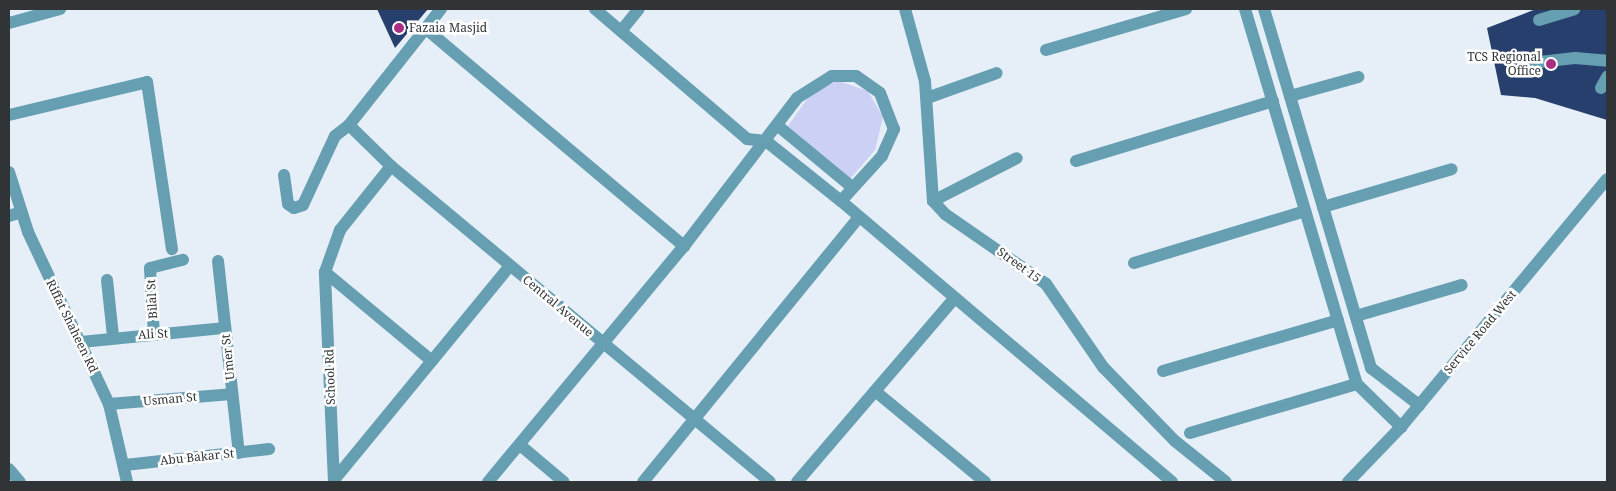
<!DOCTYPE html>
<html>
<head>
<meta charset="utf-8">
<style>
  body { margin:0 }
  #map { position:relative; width:1616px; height:491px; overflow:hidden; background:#e6eff7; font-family:"Noto Serif",serif }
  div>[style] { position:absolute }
  .green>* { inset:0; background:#cdd0f5 }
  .building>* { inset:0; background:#263f6d }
  .minor>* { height:12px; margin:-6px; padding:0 6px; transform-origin:6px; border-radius:6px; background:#669eb2 }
  .dots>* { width:14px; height:14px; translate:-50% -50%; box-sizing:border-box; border:2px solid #fff; border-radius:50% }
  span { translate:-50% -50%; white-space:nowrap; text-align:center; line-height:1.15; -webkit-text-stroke:5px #fff; paint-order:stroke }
  .poi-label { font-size:12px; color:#303437 }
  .left { translate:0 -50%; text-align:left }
  .right { translate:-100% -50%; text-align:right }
  .street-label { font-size:12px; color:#303437 }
  .frame { position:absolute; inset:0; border:10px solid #303437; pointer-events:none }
</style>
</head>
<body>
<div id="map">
  <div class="green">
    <i style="clip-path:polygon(838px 81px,868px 91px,883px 117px,875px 150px,850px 179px,788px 126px,812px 92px)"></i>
  </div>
  <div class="building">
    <i style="clip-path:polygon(377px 9px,428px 9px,395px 48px)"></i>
    <i style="clip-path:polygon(1536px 9px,1607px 9px,1607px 120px,1535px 98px,1501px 95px,1487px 28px)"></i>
  </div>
  <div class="minor">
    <i style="left:595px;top:9px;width:200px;rotate:40.5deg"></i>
    <i style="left:747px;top:139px;width:19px;rotate:6deg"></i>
    <i style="left:766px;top:141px;width:96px;rotate:38.7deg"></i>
    <i style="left:841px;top:201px;width:434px;rotate:40.3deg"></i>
    <i style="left:905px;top:9px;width:75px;rotate:74.5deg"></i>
    <i style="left:925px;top:81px;width:120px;rotate:86.2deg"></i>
    <i style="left:933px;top:201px;width:18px;rotate:47deg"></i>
    <i style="left:945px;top:214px;width:123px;rotate:34.7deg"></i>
    <i style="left:1046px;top:284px;width:101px;rotate:55.5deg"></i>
    <i style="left:1103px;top:367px;width:103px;rotate:45.8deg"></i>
    <i style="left:1175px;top:441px;width:65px;rotate:38.8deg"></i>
    <i style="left:1245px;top:9px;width:391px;rotate:73.4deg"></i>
    <i style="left:1357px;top:384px;width:62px;rotate:44.3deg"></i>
    <i style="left:1264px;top:9px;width:375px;rotate:73.4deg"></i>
    <i style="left:1371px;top:368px;width:61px;rotate:37.6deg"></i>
    <i style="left:1539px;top:20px;width:37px;rotate:-17deg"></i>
    <i style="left:9px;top:23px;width:53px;rotate:-15.4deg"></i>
    <i style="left:425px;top:28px;width:339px;rotate:40.1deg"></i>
    <i style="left:621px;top:31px;width:28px;rotate:-51deg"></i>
    <i style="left:1046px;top:50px;width:146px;rotate:-16.3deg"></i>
    <i style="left:1531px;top:63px;width:44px;rotate:-6.5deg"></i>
    <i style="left:1575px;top:58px;width:32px;rotate:5deg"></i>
    <i style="left:1601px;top:88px;width:13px;rotate:-61deg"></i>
    <i style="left:1290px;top:96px;width:71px;rotate:-15.6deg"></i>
    <i style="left:927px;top:98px;width:74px;rotate:-19.7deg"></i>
    <i style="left:9px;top:115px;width:142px;rotate:-13.4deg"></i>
    <i style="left:147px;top:82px;width:169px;rotate:81.5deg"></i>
    <i style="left:349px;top:125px;width:59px;rotate:44.3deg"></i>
    <i style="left:391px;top:166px;width:493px;rotate:39.8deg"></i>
    <i style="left:777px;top:125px;width:97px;rotate:39.6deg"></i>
    <i style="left:1076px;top:161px;width:206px;rotate:-16.9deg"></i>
    <i style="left:9px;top:172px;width:63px;rotate:72.4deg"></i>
    <i style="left:28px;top:232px;width:190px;rotate:64.8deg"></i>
    <i style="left:109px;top:404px;width:80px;rotate:77deg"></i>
    <i style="left:284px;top:175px;width:29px;rotate:82deg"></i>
    <i style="left:288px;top:204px;width:7px;rotate:34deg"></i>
    <i style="left:294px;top:208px;width:9px;rotate:-18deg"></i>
    <i style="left:303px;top:205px;width:76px;rotate:-65.1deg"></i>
    <i style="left:335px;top:136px;width:18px;rotate:-38deg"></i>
    <i style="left:349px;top:125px;width:148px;rotate:-51.6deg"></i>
    <i style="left:933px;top:201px;width:94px;rotate:-27.1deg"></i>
    <i style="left:1323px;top:207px;width:134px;rotate:-16.4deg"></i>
    <i style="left:9px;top:216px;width:13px;rotate:-18deg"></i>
    <i style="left:218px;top:261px;width:193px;rotate:83.8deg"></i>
    <i style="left:1134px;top:263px;width:179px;rotate:-16.9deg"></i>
    <i style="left:325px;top:272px;width:139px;rotate:39.8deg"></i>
    <i style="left:107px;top:280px;width:56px;rotate:83.9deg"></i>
    <i style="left:1356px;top:316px;width:110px;rotate:-16.3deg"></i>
    <i style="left:154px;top:334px;width:66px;rotate:-93.5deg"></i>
    <i style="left:150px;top:268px;width:34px;rotate:-14deg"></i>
    <i style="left:81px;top:342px;width:145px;rotate:-5.6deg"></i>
    <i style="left:1163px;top:371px;width:182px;rotate:-16.2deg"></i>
    <i style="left:875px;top:391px;width:143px;rotate:39.6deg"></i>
    <i style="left:109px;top:404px;width:123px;rotate:-4.6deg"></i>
    <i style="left:1190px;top:433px;width:174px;rotate:-16.4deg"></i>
    <i style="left:520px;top:445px;width:57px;rotate:40.1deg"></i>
    <i style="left:125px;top:465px;width:145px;rotate:-6.3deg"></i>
    <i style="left:9px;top:469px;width:17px;rotate:50deg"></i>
    <i style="left:334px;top:480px;width:277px;rotate:-50.6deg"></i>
    <i style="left:334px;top:482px;width:210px;rotate:-92.5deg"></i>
    <i style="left:325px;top:272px;width:45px;rotate:-70.3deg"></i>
    <i style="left:340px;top:230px;width:82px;rotate:-51.4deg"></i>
    <i style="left:488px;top:482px;width:307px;rotate:-50.3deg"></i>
    <i style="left:684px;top:246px;width:186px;rotate:-52.6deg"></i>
    <i style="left:797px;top:98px;width:41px;rotate:-32.2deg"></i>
    <i style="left:832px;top:76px;width:24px"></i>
    <i style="left:856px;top:76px;width:29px;rotate:35deg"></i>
    <i style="left:880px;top:93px;width:39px;rotate:69deg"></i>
    <i style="left:894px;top:129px;width:30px;rotate:114deg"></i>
    <i style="left:882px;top:156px;width:61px;rotate:132.3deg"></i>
    <i style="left:643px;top:482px;width:340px;rotate:-50.8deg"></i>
    <i style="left:797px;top:482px;width:241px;rotate:-49.4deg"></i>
    <i style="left:1348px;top:482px;width:76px;rotate:-46.1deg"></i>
    <i style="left:1401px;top:427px;width:322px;rotate:-50.3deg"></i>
  </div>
  <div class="dots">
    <i style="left:399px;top:28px;background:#a92e81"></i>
    <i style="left:1551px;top:64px;background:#a92e81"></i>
  </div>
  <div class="poi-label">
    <span class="left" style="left:409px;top:28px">Fazaia Masjid</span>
    <span class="right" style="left:1541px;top:64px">TCS Regional<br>Office</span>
  </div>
  <div class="street-label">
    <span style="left:1019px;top:265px;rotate:36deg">Street 15</span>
    <span style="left:152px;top:299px;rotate:-93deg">Bilal St</span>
    <span style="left:558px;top:306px;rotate:40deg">Central Avenue</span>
    <span style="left:72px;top:326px;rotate:64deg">Riffat Shaheen Rd</span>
    <span style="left:1480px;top:332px;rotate:-50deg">Service Road West</span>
    <span style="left:153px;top:334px;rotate:-3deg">Ali St</span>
    <span style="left:228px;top:357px;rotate:-96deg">Umer St</span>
    <span style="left:330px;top:377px;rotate:-92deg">School Rd</span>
    <span style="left:170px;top:399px;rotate:-5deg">Usman St</span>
    <span style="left:197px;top:457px;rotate:-6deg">Abu Bakar St</span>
  </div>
  <div class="frame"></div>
</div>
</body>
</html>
